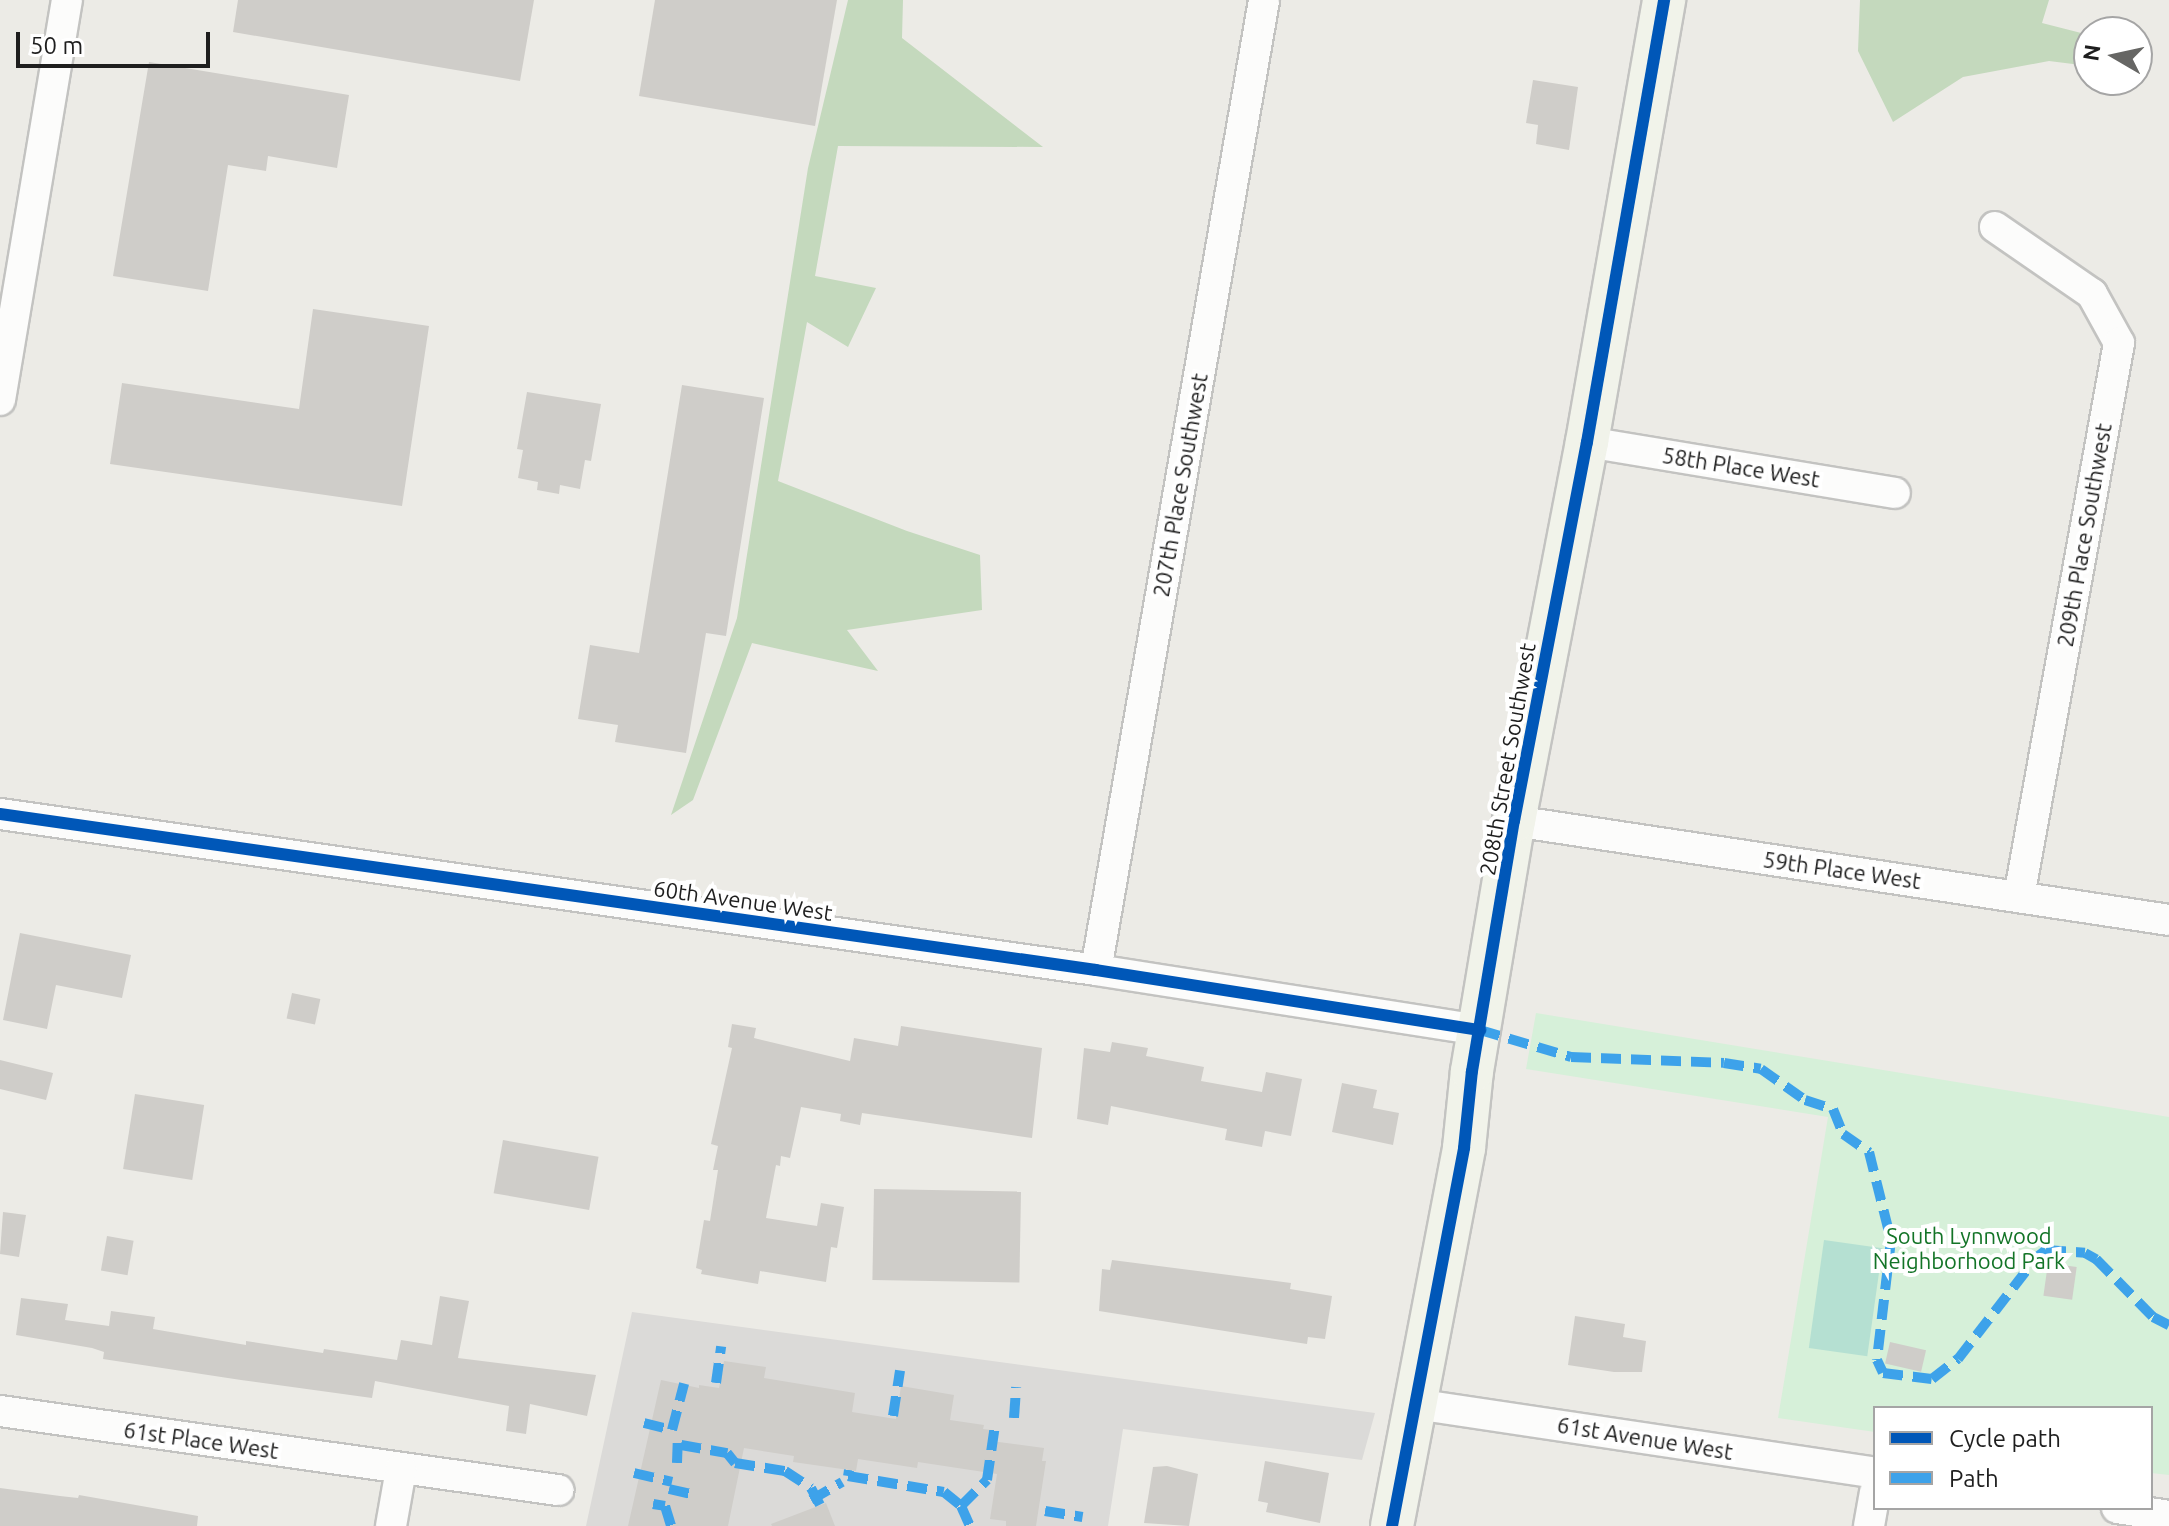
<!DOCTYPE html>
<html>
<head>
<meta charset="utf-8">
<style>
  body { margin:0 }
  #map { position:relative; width:2169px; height:1526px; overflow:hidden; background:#ecebe6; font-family:Ubuntu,sans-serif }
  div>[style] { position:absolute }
  .residential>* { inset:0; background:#dbdad8 }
  .forest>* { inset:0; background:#c4d9bd }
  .park>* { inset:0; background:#d6f0d9 }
  .pitch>* { inset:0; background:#b5e0d2; transform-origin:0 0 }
  .building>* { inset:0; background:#cfcdc9; transform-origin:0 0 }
  .roads { filter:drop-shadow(2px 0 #c3c3c1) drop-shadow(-2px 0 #c3c3c1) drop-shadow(0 2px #c3c3c1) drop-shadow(0 -2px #c3c3c1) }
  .street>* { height:30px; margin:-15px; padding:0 15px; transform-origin:15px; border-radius:15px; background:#fcfcfb }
  .secondary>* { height:42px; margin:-21px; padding:0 21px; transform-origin:21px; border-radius:21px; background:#f1f3ea }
  .quiet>* { height:10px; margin-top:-5px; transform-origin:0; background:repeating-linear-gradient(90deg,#3da2ea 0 20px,transparent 0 30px) }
  .cycleway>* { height:12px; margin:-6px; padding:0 6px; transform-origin:6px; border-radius:6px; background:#0057b8 }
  span { translate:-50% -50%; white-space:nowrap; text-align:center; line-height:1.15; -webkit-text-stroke:8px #fff; paint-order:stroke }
  .street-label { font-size:22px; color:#1e1e1e }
  .park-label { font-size:22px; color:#137427 }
  .legend { position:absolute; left:1873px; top:1406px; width:280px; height:104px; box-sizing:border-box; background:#fff; border:2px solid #a5a5a5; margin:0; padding:10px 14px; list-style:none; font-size:24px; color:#1e1e1e }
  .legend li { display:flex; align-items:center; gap:16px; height:40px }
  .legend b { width:40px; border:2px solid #a5a5a5 }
  .north { position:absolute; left:2073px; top:16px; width:80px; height:80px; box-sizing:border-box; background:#fff; border:2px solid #a5a5a5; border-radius:50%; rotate:279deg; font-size:22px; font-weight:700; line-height:32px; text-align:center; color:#1e1e1e }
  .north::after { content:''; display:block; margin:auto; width:28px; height:36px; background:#666664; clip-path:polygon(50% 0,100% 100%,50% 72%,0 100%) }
  .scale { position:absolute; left:16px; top:32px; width:194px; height:36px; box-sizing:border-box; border:4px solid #1e1e1e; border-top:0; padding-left:10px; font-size:24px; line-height:28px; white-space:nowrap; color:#1e1e1e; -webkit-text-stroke:6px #fff; paint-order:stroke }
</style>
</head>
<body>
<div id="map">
  <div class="residential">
    <i style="clip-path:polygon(632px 1312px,1375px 1413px,1362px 1460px,1123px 1429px,1108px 1526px,586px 1526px)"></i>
  </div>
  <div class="forest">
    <i style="clip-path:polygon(848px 0,903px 0,902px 38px,1043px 147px,838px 146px,815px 276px,876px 288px,848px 347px,807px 322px,778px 481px,907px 531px,980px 555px,982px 610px,847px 630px,878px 671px,752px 643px,693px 800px,671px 815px,737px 618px,808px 168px)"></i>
    <i style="clip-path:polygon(1860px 0,2049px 0,2042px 23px,2089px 35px,2089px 66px,2049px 61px,1963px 77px,1893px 122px,1858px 51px)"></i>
  </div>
  <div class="park">
    <i style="clip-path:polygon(1536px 1013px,2169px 1117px,2169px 1475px,2151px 1473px,2151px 1408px,1875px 1408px,1875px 1432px,1778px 1418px,1828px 1117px,1526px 1069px)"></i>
  </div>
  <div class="pitch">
    <i style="left:1824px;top:1240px;width:59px;height:109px;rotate:8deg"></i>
  </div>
  <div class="building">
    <i style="clip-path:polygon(238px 0,534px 0,520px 81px,233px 32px)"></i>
    <i style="clip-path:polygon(655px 0,837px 0,815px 126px,639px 96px)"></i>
    <i style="clip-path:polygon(149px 62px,349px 95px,337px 168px,268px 156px,266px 171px,228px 165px,208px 291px,113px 276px)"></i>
    <i style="clip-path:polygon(1533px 80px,1578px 87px,1569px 150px,1536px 144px,1538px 125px,1526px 123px)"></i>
    <i style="clip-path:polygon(313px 309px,429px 326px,402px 506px,110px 464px,122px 383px,299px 409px)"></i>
    <i style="clip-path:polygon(682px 385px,764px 398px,726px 636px,706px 633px,686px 753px,615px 742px,618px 725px,578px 719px,590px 645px,639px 653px)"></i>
    <i style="clip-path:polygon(527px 392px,601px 404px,591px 461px,585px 460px,580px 489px,560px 485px,559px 494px,537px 490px,538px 482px,518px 478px,523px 450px,517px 449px)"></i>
    <i style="clip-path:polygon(20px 933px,131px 955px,122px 998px,56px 985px,47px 1029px,3px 1020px)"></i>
    <i style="left:292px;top:993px;width:29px;height:26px;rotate:12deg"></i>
    <i style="clip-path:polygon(732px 1024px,756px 1028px,754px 1038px,850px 1061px,854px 1038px,898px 1046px,901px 1026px,1042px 1048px,1032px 1138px,862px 1113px,860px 1125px,840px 1121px,841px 1114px,801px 1107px,790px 1158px,781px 1156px,780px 1166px,776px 1165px,766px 1218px,817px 1226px,821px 1203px,844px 1207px,837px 1248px,831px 1247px,826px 1282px,760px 1271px,758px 1284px,701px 1274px,702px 1270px,696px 1268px,704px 1220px,710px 1221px,718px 1170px,713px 1170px,718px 1146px,711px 1144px,732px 1048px,728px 1047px)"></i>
    <i style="clip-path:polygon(1112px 1042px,1148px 1048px,1146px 1056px,1204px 1067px,1201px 1081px,1262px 1092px,1266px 1072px,1302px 1079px,1291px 1136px,1265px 1131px,1262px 1147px,1225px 1140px,1227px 1129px,1111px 1106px,1108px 1125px,1077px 1119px,1084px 1048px,1110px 1052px)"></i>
    <i style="clip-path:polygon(0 1060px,53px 1073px,46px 1100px,0 1089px)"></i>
    <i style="clip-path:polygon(1342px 1083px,1377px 1090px,1373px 1108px,1399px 1113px,1393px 1145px,1332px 1132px)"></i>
    <i style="left:135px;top:1094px;width:70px;height:76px;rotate:9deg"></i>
    <i style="left:503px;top:1140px;width:97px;height:54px;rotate:10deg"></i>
    <i style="left:874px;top:1189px;width:147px;height:91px;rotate:1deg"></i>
    <i style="clip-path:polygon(3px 1212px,26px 1215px,19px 1257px,0 1254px)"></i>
    <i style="left:107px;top:1236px;width:27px;height:35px;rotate:10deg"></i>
    <i style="clip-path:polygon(1112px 1260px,1291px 1283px,1290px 1289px,1332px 1296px,1325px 1339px,1308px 1337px,1307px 1344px,1099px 1311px,1102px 1269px,1110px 1270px)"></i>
    <i style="left:2048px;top:1263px;width:29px;height:33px;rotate:8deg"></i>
    <i style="clip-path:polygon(440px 1296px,469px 1301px,458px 1358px,596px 1375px,587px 1416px,530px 1404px,526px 1434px,506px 1431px,509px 1406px,375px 1381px,372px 1398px,241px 1380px,103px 1359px,104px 1352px,92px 1348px,16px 1335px,21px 1298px,68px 1304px,65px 1320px,109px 1326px,111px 1311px,155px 1317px,153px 1329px,246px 1345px,246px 1341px,323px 1353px,324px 1349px,397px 1360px,401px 1340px,432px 1345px)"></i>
    <i style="clip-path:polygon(1575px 1316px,1625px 1324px,1623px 1337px,1646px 1341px,1642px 1372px,1614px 1372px,1568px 1365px)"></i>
    <i style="left:1890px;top:1342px;width:37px;height:22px;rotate:13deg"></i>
    <i style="clip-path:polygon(724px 1361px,766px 1367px,764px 1378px,855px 1393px,852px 1412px,896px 1419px,901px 1386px,954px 1395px,950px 1420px,984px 1425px,983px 1429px,992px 1430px,991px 1441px,1044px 1448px,1042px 1461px,1046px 1461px,1036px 1526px,1006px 1526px,1006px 1521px,990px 1519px,997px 1474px,918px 1462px,917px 1468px,858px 1459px,856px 1471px,793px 1462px,794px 1456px,744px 1448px,728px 1526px,628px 1526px,661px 1380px,699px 1388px,699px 1385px,719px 1388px)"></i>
    <i style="clip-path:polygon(1265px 1461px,1329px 1473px,1320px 1523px,1266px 1512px,1268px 1503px,1258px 1501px)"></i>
    <i style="clip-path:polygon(1153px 1467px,1167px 1466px,1198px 1474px,1189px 1526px,1144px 1523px)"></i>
    <i style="clip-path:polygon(0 1488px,60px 1496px,78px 1498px,79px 1495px,198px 1516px,197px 1526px,0 1526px)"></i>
    <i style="clip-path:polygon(826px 1503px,835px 1526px,772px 1526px,771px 1524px)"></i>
  </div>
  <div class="roads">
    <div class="street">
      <i style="left:1995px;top:227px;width:118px;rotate:34.6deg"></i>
      <i style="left:2092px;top:294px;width:56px;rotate:61.1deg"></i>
      <i style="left:2119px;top:343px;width:563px;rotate:100.23deg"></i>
      <i style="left:0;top:400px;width:406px;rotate:-80.5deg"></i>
      <i style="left:1587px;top:442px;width:312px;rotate:9.4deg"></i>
      <i style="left:0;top:814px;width:1107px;rotate:8.1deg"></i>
      <i style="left:1096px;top:970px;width:389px;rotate:8.9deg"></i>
      <i style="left:1514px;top:821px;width:662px;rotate:8.59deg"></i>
      <i style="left:1096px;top:970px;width:984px;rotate:-80.17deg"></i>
      <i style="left:1415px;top:1404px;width:465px;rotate:8.5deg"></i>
      <i style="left:0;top:1411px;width:564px;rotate:8.06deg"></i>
      <i style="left:2117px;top:1508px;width:53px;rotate:8.7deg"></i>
      <i style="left:391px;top:1526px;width:58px;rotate:-80deg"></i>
      <i style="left:1869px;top:1526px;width:34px;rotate:-80deg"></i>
    </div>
    <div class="secondary">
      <i style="left:1392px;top:1526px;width:385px;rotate:-79.2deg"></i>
      <i style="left:1464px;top:1148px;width:77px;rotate:-84.1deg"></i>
      <i style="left:1472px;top:1071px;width:254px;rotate:-80.5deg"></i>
      <i style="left:1514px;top:821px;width:386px;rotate:-79.1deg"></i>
      <i style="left:1587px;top:442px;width:449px;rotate:-80.1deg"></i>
    </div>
  </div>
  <div class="quiet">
    <i style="left:1480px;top:1030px;width:95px;rotate:16.5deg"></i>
    <i style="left:1571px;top:1057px;width:153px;rotate:2.2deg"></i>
    <i style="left:1724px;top:1063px;width:37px;rotate:9deg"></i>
    <i style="left:1761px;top:1069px;width:54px;rotate:35.2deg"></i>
    <i style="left:1805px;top:1100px;width:29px;rotate:18deg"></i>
    <i style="left:1833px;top:1109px;width:27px;rotate:68deg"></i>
    <i style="left:1843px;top:1134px;width:32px;rotate:35deg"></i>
    <i style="left:1869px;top:1152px;width:91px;rotate:76deg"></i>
    <i style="left:1891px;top:1240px;width:121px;rotate:96.7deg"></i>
    <i style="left:1877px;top:1360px;width:14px;rotate:65deg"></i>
    <i style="left:1883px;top:1373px;width:49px;rotate:7deg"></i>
    <i style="left:1932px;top:1379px;width:33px;rotate:-38deg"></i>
    <i style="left:1958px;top:1359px;width:128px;rotate:-52.3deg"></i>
    <i style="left:2036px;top:1258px;width:13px;rotate:-39deg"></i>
    <i style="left:2046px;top:1250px;width:39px;rotate:4deg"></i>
    <i style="left:2085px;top:1253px;width:13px;rotate:29deg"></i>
    <i style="left:2096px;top:1259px;width:81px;rotate:45.5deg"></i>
    <i style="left:2153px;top:1317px;width:18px;rotate:27deg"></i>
    <i style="left:716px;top:1383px;width:37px;rotate:-82deg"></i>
    <i style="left:893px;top:1416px;width:46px;rotate:-81.2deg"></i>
    <i style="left:1014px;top:1418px;width:31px;rotate:-86deg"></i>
    <i style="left:644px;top:1423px;width:29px;rotate:14deg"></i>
    <i style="left:672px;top:1430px;width:48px;rotate:-75.4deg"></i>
    <i style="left:681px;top:1445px;width:47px;rotate:9.9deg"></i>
    <i style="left:727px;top:1453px;width:13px;rotate:51deg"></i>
    <i style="left:735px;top:1463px;width:51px;rotate:9.1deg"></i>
    <i style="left:785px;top:1471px;width:31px;rotate:33deg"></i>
    <i style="left:811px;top:1488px;width:19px;rotate:62deg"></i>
    <i style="left:677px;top:1463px;width:23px;rotate:-88deg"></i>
    <i style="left:849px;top:1470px;width:6px;rotate:99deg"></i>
    <i style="left:848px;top:1476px;width:97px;rotate:9.5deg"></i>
    <i style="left:944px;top:1492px;width:22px;rotate:39deg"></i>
    <i style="left:961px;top:1506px;width:22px;rotate:66deg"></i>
    <i style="left:634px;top:1473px;width:39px;rotate:13deg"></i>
    <i style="left:669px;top:1489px;width:22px;rotate:13deg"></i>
    <i style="left:811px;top:1500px;width:36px;rotate:-30deg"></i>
    <i style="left:653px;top:1504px;width:12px;rotate:9deg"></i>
    <i style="left:665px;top:1506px;width:21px;rotate:73deg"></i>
    <i style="left:961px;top:1506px;width:37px;rotate:-45deg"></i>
    <i style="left:987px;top:1480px;width:56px;rotate:-81.7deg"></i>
    <i style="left:1045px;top:1511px;width:38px;rotate:9deg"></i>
  </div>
  <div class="cycleway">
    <i style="left:0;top:814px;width:1107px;rotate:8.1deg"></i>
    <i style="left:1096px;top:970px;width:389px;rotate:8.9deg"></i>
    <i style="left:1392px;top:1526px;width:385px;rotate:-79.2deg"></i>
    <i style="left:1464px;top:1148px;width:77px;rotate:-84.1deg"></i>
    <i style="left:1472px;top:1071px;width:254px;rotate:-80.5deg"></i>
    <i style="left:1514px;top:821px;width:386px;rotate:-79.1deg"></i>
    <i style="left:1587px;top:442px;width:449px;rotate:-80.1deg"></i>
  </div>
  <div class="street-label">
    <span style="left:1741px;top:467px;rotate:9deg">58th Place West</span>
    <span style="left:1180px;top:485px;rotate:-80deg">207th Place Southwest</span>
    <span style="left:2084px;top:535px;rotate:-80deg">209th Place Southwest</span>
    <span style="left:1507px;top:759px;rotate:-80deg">208th Street Southwest</span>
    <span style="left:1842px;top:870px;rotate:8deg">59th Place West</span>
    <span style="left:743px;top:900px;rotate:8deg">60th Avenue West</span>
    <span style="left:1645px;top:1438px;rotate:9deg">61st Avenue West</span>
    <span style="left:201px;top:1440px;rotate:8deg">61st Place West</span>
  </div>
  <div class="park-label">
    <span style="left:1969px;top:1248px">South Lynnwood<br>Neighborhood Park</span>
  </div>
  <ul class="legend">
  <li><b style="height:10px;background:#0057b8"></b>Cycle path</li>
  <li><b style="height:10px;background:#3da2ea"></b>Path</li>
  </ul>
  <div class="north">N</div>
  <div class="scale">50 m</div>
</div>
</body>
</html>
